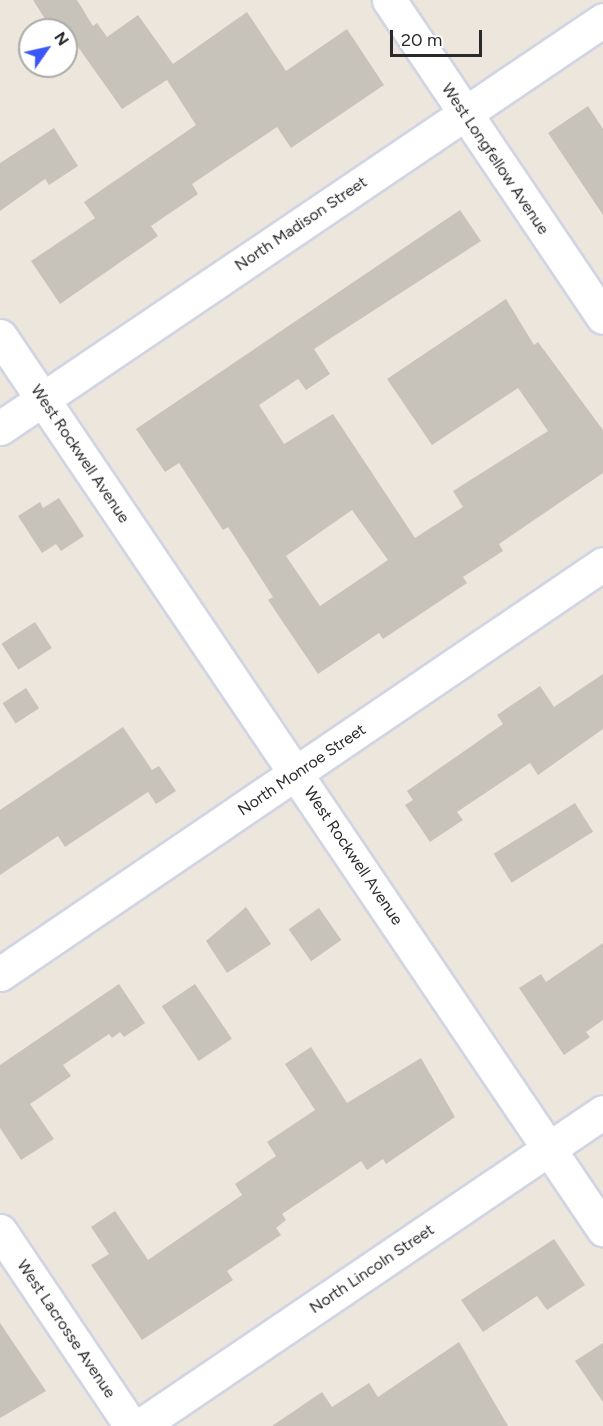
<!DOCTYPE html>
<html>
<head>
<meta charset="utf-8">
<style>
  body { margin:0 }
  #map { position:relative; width:603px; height:1426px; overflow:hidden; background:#ece6dc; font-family:Figtree,sans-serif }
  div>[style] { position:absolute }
  .building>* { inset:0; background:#c7c3bb; transform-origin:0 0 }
  .roads { filter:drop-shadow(2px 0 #d1d4e3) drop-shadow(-2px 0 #d1d4e3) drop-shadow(0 2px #d1d4e3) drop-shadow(0 -2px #d1d4e3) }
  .minor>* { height:33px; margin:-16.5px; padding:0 16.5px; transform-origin:16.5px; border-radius:16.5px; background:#fff }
  .secondary>* { height:33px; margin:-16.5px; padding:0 16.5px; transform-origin:16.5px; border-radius:16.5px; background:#fff }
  span { translate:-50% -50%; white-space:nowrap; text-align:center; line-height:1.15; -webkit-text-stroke:4.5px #fff; paint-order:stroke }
  .street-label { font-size:16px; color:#2a2a2a }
  .north { position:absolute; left:18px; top:18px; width:60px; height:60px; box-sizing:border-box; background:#fff; border:2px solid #aaa; border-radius:50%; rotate:56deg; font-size:16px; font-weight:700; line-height:24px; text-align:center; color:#2a2a2a }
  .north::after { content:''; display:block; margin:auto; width:21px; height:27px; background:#3c57f9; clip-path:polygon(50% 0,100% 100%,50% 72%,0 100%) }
  .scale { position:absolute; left:390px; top:30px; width:92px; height:27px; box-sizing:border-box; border:3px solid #2a2a2a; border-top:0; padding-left:8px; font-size:18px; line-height:21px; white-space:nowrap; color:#2a2a2a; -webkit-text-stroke:4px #fff; paint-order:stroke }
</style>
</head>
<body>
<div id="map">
  <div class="building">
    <i style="clip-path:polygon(33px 0,77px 0,93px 26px,97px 23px,107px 37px,138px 15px,173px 64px,247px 12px,286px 71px,347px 29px,384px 85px,291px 148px,277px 127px,192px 184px,198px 194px,151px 226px,158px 236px,60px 304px,31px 261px,95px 218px,84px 202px,196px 125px,167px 80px,122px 109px,66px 30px,52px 30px)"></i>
    <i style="clip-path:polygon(588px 106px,603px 129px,603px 215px,548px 133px)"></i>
    <i style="clip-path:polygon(54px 128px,78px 166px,49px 185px,45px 179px,0 211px,0 163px)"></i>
    <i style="clip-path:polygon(evenodd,460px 210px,481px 241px,314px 349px,330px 374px,306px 390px,298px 379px,259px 405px,284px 444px,333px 414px,415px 538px,463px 507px,453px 491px,548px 431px,518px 388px,432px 445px,387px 379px,506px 299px,534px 345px,538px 342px,603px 430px,603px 473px,499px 544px,503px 551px,463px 577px,467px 583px,383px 639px,379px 633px,318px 674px,268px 600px,273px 597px,228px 527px,223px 530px,179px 463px,165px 472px,136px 429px,460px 210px,352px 510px,388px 560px,320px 606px,286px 556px,352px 510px)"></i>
    <i style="clip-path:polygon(59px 498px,84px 536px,61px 551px,56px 544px,42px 553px,18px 516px,40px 502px,43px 508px)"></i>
    <i style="left:35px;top:622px;width:31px;height:40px;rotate:57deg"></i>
    <i style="clip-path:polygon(603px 674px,603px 729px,538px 775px,530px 763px,457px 812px,463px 820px,430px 842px,405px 805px,413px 800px,407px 791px,503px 724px,497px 715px,540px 686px,554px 707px)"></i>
    <i style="left:26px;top:688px;width:24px;height:28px;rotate:57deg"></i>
    <i style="clip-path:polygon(123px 727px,152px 770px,159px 766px,176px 791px,156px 804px,148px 792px,65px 847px,58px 836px,0 875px,0 810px)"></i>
    <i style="left:575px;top:803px;width:34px;height:96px;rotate:58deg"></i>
    <i style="clip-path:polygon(246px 907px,271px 944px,227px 973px,206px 941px)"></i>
    <i style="left:319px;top:908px;width:39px;height:37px;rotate:55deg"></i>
    <i style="clip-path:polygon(603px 943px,603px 1020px,586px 1032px,590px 1037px,564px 1055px,519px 988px,541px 974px,546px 982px)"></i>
    <i style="clip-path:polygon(119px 984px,145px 1023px,124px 1037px,120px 1032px,112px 1038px,109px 1034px,63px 1065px,71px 1076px,30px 1104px,54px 1139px,21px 1160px,0 1128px,0 1065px)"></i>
    <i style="left:195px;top:984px;width:66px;height:40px;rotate:56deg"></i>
    <i style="clip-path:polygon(311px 1047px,347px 1103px,421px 1058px,455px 1117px,386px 1164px,383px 1159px,367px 1170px,361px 1161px,282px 1214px,286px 1220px,276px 1228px,281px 1235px,227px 1271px,233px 1280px,142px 1340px,91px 1265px,109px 1254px,91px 1227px,115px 1211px,148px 1260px,242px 1195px,235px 1184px,276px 1156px,267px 1142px,315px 1110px,285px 1064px)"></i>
    <i style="clip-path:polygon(554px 1239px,585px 1285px,547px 1310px,537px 1296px,483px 1332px,461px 1300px)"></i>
    <i style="clip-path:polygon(0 1323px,46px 1391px,0 1418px)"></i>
    <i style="clip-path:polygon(459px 1342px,508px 1426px,272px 1426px,322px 1392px,332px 1407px,369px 1383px,378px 1397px)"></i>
    <i style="clip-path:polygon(603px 1343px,603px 1402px,575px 1361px)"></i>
  </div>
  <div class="roads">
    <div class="minor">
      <i style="left:389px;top:0;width:382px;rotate:56deg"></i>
      <i style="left:0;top:336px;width:1078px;rotate:55.97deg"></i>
      <i style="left:0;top:428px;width:728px;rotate:-34.08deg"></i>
      <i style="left:0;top:1231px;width:235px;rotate:56.1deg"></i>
      <i style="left:140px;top:1426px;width:559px;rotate:-34.14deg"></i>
    </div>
    <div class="secondary">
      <i style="left:0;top:974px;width:729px;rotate:-34.21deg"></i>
    </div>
  </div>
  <div class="street-label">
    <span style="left:495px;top:159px;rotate:56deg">West Longfellow Avenue</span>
    <span style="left:301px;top:224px;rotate:-34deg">North Madison Street</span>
    <span style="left:80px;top:454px;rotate:56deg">West Rockwell Avenue</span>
    <span style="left:302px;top:770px;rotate:-34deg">North Monroe Street</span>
    <span style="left:353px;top:856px;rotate:56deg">West Rockwell Avenue</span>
    <span style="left:372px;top:1269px;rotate:-34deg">North Lincoln Street</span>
    <span style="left:66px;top:1329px;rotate:56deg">West Lacrosse Avenue</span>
  </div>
  <div class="north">N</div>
  <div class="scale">20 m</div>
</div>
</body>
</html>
